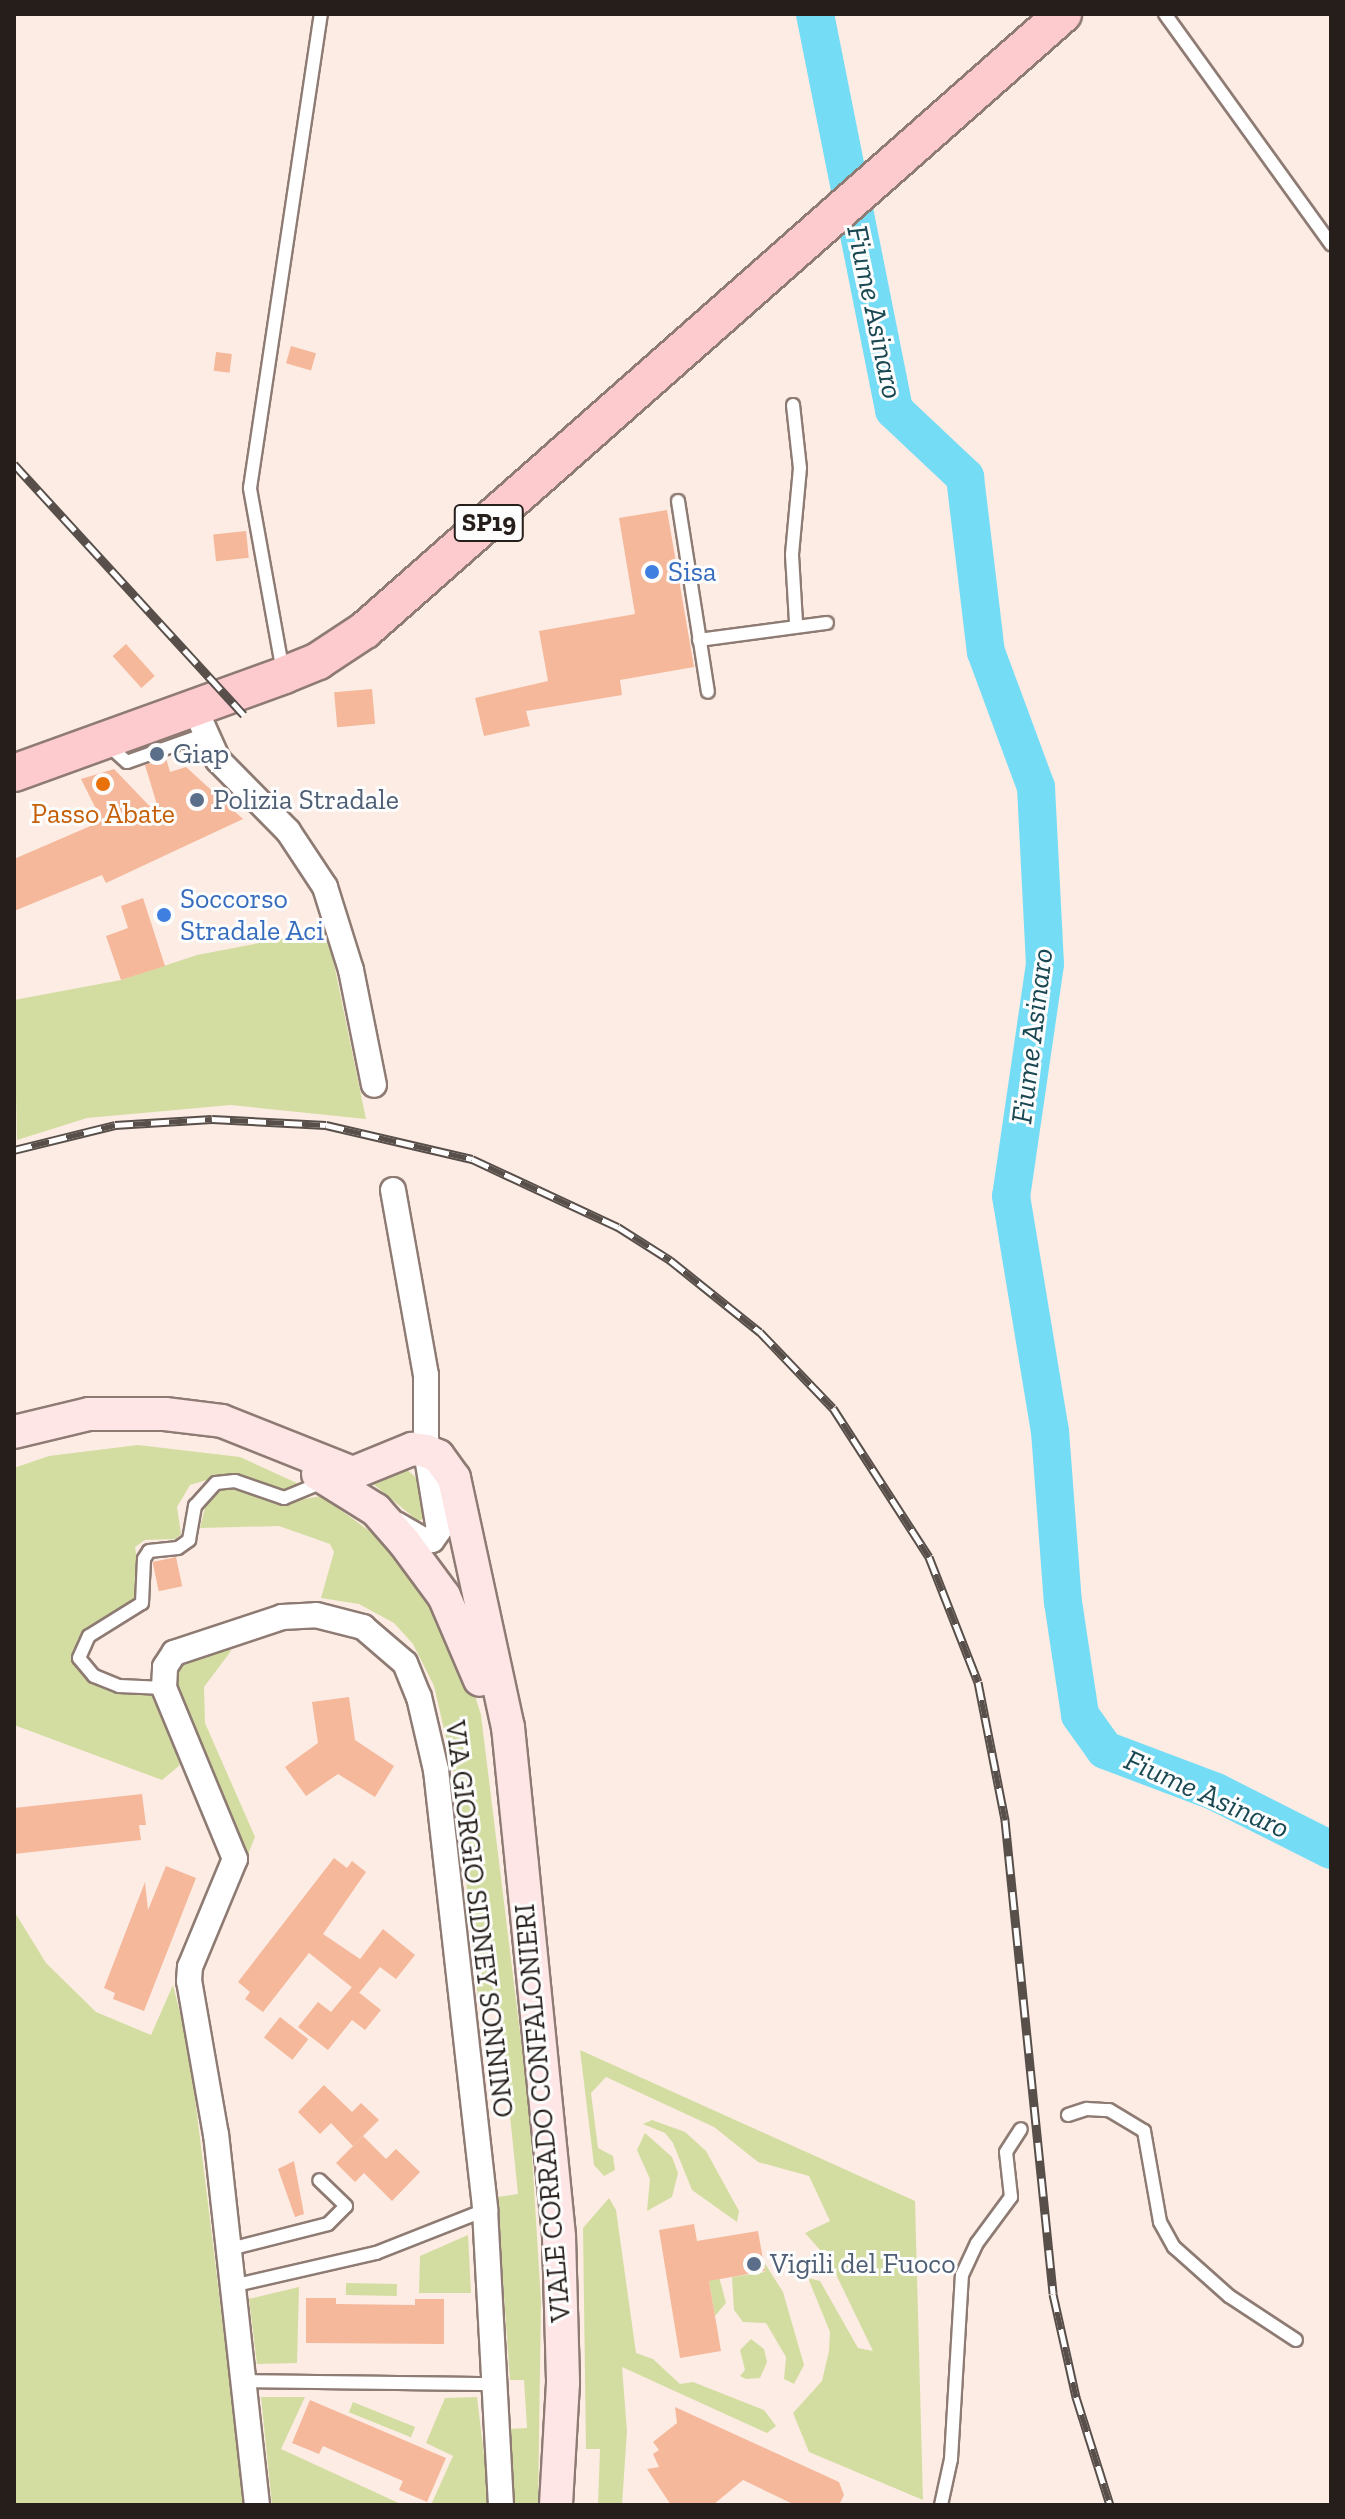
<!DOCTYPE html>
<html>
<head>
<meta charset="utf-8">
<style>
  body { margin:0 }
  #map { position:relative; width:1345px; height:2519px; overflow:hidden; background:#fcece4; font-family:"Zilla Slab",serif }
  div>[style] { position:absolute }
  .green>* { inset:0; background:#d4dda1; transform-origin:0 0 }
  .river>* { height:38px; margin:-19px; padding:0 19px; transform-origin:19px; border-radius:19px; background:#75dcf5 }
  .building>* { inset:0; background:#f5b89b; transform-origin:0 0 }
  .roads { filter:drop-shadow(2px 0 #8e7b73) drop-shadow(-2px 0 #8e7b73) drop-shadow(0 2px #8e7b73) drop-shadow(0 -2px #8e7b73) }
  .lane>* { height:12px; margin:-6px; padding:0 6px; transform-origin:6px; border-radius:6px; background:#fff }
  .street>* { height:24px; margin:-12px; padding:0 12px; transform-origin:12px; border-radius:12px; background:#fff }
  .secondary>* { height:32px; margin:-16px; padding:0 16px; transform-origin:16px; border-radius:16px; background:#fee5e6 }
  .primary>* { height:36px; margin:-18px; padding:0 18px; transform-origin:18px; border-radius:18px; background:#fdcace }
  .rail>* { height:9px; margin-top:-4.5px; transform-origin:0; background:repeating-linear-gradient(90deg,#fdfdfd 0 18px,#584f4a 0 36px); box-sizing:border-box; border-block:2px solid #584f4a }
  .dots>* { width:22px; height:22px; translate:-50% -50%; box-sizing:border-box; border:4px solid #fdfdfd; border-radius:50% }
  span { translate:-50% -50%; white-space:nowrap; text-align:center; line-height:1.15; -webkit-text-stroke:6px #fdfdfd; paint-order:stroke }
  .shield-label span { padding:2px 6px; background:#fdfdfd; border:2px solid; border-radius:6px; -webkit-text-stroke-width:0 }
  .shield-label { font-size:26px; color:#251e1a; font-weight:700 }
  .shop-label { font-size:28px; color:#366cbe }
  .left { translate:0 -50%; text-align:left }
  .service-label { font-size:28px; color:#4e5e75 }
  .food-label { font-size:28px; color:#c56008 }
  .street-label { font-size:28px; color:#251e1a }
  .water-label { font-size:30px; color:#194852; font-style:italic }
  .frame { position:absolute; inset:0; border:16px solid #251e1a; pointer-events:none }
</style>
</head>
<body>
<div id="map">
  <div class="green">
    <i style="clip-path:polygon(327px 930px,366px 1119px,231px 1105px,87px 1118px,17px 1140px,14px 1000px,121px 980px,197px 955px)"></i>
    <i style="clip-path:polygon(138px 1445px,240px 1457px,299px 1484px,298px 1490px,281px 1491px,227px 1474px,190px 1485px,177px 1507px,181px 1534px,175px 1539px,145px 1540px,135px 1547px,141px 1586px,135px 1600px,77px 1640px,76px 1665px,88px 1677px,103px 1686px,156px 1697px,180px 1765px,162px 1780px,14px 1725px,14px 1468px,49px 1456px)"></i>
    <i style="clip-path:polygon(405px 1468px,420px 1481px,427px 1517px,418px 1521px,372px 1483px)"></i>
    <i style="clip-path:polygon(227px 1487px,283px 1503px,321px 1496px,382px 1540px,408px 1565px,461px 1651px,481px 1715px,529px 2106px,541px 2301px,538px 2505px,511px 2505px,509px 2429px,527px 2428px,524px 2380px,510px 2380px,497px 2197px,518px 2194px,498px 1998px,478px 1999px,456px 1781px,434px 1686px,413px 1644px,394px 1623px,359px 1604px,321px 1598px,334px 1552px,330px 1544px,279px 1526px,200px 1528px,207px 1500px)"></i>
    <i style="clip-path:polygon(229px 1647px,231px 1651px,204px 1687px,205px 1723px,255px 1837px,247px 1857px,201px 1762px,176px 1690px,175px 1677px,186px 1660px)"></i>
    <i style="clip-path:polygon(14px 1911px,46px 1963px,96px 2012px,151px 2035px,173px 1985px,189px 2049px,245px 2505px,14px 2505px)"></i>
    <i style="clip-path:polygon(580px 2050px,915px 2201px,923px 2500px,809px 2452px,793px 2413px,822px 2381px,829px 2351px,830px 2332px,808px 2278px,820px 2281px,858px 2348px,873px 2351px,829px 2260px,805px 2233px,830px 2221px,809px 2176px,758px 2162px,714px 2127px,606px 2077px,591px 2093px,598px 2148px,613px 2156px,615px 2170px,604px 2176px,594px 2165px)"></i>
    <i style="clip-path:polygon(652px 2120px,685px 2132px,706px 2151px,739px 2211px,737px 2222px,692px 2190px,673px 2143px,665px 2133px,643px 2124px)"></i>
    <i style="clip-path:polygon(645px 2133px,672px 2157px,678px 2173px,672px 2197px,647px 2211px,650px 2179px,637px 2150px)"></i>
    <i style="clip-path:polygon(609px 2198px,616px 2210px,636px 2353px,653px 2359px,680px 2384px,693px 2382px,764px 2410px,776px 2426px,767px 2433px,622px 2367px,627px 2431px,622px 2505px,598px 2505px,600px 2449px,586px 2449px,583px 2228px)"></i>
    <i style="clip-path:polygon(468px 2235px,471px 2293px,419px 2293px,420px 2256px)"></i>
    <i style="clip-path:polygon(764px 2262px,783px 2292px,804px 2365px,794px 2384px,784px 2379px,786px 2357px,766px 2323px,743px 2322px,734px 2310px,732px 2277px,765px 2272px)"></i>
    <i style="clip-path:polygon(717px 2269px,726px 2303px,715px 2316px,707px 2270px)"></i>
    <i style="left:346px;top:2283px;width:51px;height:12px;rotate:1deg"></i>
    <i style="clip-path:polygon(299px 2287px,297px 2363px,257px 2364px,249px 2299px)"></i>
    <i style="clip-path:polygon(751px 2339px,764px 2349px,767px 2362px,760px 2378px,746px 2379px,740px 2376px,745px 2370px,740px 2350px)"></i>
    <i style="clip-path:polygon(261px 2397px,305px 2397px,281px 2449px,403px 2505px,272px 2505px)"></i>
    <i style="clip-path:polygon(477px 2397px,490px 2505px,431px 2505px,453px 2456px,426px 2443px,445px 2398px)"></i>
    <i style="left:353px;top:2402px;width:67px;height:11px;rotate:22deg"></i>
  </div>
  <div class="river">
    <i style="left:815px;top:14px;width:404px;rotate:78.7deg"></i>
    <i style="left:894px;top:410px;width:98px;rotate:43.3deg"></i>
    <i style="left:965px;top:477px;width:176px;rotate:83.2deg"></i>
    <i style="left:986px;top:652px;width:144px;rotate:69.7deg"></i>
    <i style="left:1036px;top:787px;width:177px;rotate:87.1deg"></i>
    <i style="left:1045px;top:964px;width:234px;rotate:98.3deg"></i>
    <i style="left:1011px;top:1196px;width:238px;rotate:80.6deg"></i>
    <i style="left:1050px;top:1431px;width:171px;rotate:85.7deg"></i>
    <i style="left:1063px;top:1602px;width:114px;rotate:81.4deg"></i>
    <i style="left:1080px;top:1715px;width:43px;rotate:54.5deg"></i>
    <i style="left:1105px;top:1750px;width:119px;rotate:20.7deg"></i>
    <i style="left:1216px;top:1792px;width:129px;rotate:26.8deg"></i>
  </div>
  <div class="building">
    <i style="left:291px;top:346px;width:26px;height:18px;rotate:16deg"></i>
    <i style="left:216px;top:352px;width:16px;height:19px;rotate:7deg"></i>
    <i style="clip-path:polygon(667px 510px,694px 667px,620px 680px,622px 695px,526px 711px,530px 726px,484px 736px,475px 698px,548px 681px,539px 631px,635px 614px,619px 518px)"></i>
    <i style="left:246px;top:531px;width:27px;height:33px;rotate:84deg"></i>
    <i style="left:126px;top:644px;width:43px;height:18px;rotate:48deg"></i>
    <i style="left:372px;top:689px;width:35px;height:38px;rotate:85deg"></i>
    <i style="clip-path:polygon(166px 758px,170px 772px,186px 767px,243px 819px,106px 883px,102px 875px,14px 911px,14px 859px,102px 821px,81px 779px,114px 769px,161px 818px,145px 765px)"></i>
    <i style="clip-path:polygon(143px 898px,165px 966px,121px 980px,106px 936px,128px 928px,121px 906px)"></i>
    <i style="left:176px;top:1557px;width:30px;height:24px;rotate:78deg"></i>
    <i style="clip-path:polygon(349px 1697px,355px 1740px,394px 1766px,375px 1797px,338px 1774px,306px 1796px,285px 1767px,318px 1743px,312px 1702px)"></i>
    <i style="clip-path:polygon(142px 1794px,146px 1825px,139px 1825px,141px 1840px,14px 1854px,14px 1808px)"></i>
    <i style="clip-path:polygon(334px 1858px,347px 1868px,352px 1861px,366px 1872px,323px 1934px,360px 1959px,383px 1929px,415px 1955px,396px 1979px,380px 1967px,359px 1993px,309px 1953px,263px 2012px,245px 1999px,250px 1992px,238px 1982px)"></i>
    <i style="clip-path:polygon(166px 1866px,196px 1878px,144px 2011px,113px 1999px,115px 1993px,104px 1988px,145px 1882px,148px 1910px)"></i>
    <i style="clip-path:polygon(352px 1987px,381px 2010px,365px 2030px,352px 2020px,328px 2050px,298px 2027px,318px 2002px,331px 2012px)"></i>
    <i style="left:280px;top:2017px;width:36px;height:26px;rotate:38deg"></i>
    <i style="clip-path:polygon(324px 2085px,352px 2112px,361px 2103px,379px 2120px,353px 2146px,331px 2123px,320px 2134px,298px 2112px)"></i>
    <i style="clip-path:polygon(363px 2136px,386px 2159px,396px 2149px,420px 2172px,392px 2201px,364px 2173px,355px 2182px,336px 2163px)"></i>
    <i style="clip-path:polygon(294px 2161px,304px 2214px,295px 2217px,278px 2169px)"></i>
    <i style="clip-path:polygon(694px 2224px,697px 2241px,758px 2231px,765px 2271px,709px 2281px,721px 2351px,680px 2358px,659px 2230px)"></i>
    <i style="clip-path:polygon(306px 2298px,336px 2298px,336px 2304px,415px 2305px,415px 2299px,444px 2299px,444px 2344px,306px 2343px)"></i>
    <i style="clip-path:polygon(310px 2400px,446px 2458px,427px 2502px,399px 2490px,403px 2481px,323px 2446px,319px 2454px,292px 2443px)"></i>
    <i style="clip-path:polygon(675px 2407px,839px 2482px,844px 2495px,839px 2505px,795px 2505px,743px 2480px,713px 2505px,671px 2505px,647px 2469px,659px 2467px,653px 2454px,659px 2450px,653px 2442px,677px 2423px)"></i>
  </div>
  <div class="roads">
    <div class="lane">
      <i style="left:1165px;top:14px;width:284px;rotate:54.2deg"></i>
      <i style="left:793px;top:405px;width:63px;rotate:83.7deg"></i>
      <i style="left:800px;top:468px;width:87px;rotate:95.3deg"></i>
      <i style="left:792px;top:555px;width:68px;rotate:86.6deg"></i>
      <i style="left:678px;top:501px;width:193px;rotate:81.1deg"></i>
      <i style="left:699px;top:640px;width:129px;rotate:-7.6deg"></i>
      <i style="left:283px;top:672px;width:187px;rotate:-100.2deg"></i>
      <i style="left:250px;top:488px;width:479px;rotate:-81.5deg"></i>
      <i style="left:108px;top:745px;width:25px;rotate:42deg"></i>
      <i style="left:127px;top:762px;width:81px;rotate:-19.6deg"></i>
      <i style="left:164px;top:1688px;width:45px;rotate:-177.5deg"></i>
      <i style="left:119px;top:1686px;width:27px;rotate:-158deg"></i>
      <i style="left:94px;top:1676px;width:23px;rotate:-130deg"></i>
      <i style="left:79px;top:1658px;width:24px;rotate:-66deg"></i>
      <i style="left:89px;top:1636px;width:62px;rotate:-31.9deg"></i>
      <i style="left:142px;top:1603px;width:44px;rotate:-87.4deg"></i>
      <i style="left:144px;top:1559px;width:9px;rotate:-58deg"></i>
      <i style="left:149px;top:1551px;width:29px;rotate:-6deg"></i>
      <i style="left:178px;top:1548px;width:14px;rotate:-36deg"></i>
      <i style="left:189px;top:1540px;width:35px;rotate:-80deg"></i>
      <i style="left:195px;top:1506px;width:31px;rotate:-48deg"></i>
      <i style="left:216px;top:1483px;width:19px;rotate:-6deg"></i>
      <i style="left:235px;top:1481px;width:52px;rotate:19.1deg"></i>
      <i style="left:284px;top:1498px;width:42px;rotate:-22.3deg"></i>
      <i style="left:1068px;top:2115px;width:20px;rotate:-18deg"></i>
      <i style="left:1087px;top:2109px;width:22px;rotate:3deg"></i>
      <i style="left:1109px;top:2110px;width:41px;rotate:31deg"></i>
      <i style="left:1144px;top:2131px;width:92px;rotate:80deg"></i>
      <i style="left:1160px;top:2222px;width:29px;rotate:61deg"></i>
      <i style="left:1174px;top:2247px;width:74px;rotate:41.7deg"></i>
      <i style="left:1229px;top:2296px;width:80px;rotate:33.3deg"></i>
      <i style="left:226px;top:2250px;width:105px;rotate:-14.3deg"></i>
      <i style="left:328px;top:2224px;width:25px;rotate:-45deg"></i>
      <i style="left:346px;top:2206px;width:37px;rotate:-136deg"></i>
      <i style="left:232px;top:2286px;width:148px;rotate:-12.9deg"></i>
      <i style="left:376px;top:2253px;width:117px;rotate:-21.5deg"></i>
      <i style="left:241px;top:2381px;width:252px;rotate:0.7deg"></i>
      <i style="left:941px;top:2505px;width:47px;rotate:-77.7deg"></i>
      <i style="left:951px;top:2459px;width:184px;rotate:-86.6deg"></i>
      <i style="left:962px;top:2275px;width:35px;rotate:-65deg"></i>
      <i style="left:977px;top:2243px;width:57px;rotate:-53.5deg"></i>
      <i style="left:1011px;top:2197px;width:45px;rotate:-96.3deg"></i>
      <i style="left:1006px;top:2152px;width:27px;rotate:-57deg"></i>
    </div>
    <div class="street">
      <i style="left:196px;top:711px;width:54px;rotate:65.8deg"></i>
      <i style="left:218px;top:760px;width:100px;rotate:45.4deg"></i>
      <i style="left:288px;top:831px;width:67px;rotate:56.5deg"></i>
      <i style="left:325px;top:887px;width:87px;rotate:72.6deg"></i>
      <i style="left:351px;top:970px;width:117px;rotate:78.7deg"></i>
      <i style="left:393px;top:1190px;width:188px;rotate:79.9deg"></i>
      <i style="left:426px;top:1375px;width:76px;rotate:90deg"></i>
      <i style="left:426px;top:1451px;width:80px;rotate:80.7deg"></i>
      <i style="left:439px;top:1530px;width:12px;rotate:125deg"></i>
      <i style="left:432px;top:1540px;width:7px;rotate:172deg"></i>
      <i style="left:425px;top:1541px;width:34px;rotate:-150deg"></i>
      <i style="left:257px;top:2505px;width:372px;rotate:-96.3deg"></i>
      <i style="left:216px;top:2135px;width:156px;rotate:-99.9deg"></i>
      <i style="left:189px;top:1981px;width:14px;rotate:-86deg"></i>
      <i style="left:190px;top:1967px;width:117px;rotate:-67.4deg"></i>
      <i style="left:235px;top:1859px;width:185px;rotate:-112.5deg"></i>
      <i style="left:164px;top:1688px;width:21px;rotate:-87deg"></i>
      <i style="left:165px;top:1667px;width:17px;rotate:-57deg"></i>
      <i style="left:174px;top:1653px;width:114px;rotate:-18.4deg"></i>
      <i style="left:282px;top:1617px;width:34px;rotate:-3deg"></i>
      <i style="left:316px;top:1615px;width:49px;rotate:14.3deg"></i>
      <i style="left:363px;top:1627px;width:55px;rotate:40.6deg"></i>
      <i style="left:405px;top:1663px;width:37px;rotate:68deg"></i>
      <i style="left:419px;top:1697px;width:75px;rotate:76.9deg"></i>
      <i style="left:436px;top:1770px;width:443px;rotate:83.6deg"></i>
      <i style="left:485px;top:2210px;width:295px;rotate:86.9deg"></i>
    </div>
    <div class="secondary">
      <i style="left:14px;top:1432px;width:77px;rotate:-13.5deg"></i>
      <i style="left:89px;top:1414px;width:76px"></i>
      <i style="left:165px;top:1414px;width:57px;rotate:7deg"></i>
      <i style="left:222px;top:1421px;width:141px;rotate:21.7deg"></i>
      <i style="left:353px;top:1473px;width:64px;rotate:-22.1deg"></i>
      <i style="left:412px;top:1449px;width:14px;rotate:8deg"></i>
      <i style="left:426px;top:1451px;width:13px;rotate:23deg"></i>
      <i style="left:438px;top:1456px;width:27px;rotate:54deg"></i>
      <i style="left:454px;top:1478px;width:255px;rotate:77.8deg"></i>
      <i style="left:508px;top:1727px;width:139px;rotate:84.2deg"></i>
      <i style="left:522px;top:1865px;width:374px;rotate:84.3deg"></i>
      <i style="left:559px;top:2237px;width:146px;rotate:88.4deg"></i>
      <i style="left:563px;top:2383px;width:122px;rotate:93.3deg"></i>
      <i style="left:318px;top:1474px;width:68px;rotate:31.8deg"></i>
      <i style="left:376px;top:1510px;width:43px;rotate:48.8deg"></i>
      <i style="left:404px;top:1542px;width:67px;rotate:53.5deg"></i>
      <i style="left:444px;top:1596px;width:91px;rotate:66.8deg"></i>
    </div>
    <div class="primary">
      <i style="left:14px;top:773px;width:287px;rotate:-19.9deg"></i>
      <i style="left:284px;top:675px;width:37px;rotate:-22deg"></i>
      <i style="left:318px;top:661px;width:56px;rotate:-33.4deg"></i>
      <i style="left:365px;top:630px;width:931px;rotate:-41.43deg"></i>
    </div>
  </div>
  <div class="rail">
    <i style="left:14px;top:464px;width:340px;rotate:47.5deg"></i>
    <i style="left:14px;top:1150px;width:104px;rotate:-13.9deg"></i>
    <i style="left:115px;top:1125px;width:97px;rotate:-3.5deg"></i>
    <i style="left:212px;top:1119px;width:114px;rotate:3deg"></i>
    <i style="left:326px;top:1125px;width:150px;rotate:13.1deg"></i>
    <i style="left:472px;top:1159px;width:161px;rotate:25deg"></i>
    <i style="left:618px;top:1227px;width:62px;rotate:32.4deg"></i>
    <i style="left:670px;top:1260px;width:115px;rotate:38.7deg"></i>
    <i style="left:760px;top:1332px;width:105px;rotate:46.2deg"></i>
    <i style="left:833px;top:1408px;width:177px;rotate:57.2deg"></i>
    <i style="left:929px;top:1557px;width:134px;rotate:68.6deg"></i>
    <i style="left:978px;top:1682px;width:141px;rotate:78.9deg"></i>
    <i style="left:1005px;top:1820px;width:476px;rotate:84.2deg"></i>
    <i style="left:1053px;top:2294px;width:106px;rotate:77.4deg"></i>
    <i style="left:1076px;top:2397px;width:113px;rotate:72.5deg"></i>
  </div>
  <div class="dots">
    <i style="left:652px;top:572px;background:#3f7fe0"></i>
    <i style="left:157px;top:754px;background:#5c6f8a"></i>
    <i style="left:103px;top:784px;background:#e8710a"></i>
    <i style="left:197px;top:800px;background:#5c6f8a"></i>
    <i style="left:164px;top:915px;background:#3f7fe0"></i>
    <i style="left:754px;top:2264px;background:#5c6f8a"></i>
  </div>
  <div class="shield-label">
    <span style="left:489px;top:523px">SP19</span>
  </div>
  <div class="shop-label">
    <span class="left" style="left:668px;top:572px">Sisa</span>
    <span class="left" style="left:180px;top:915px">Soccorso<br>Stradale Aci</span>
  </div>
  <div class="service-label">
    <span class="left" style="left:173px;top:754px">Giap</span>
    <span class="left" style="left:213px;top:800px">Polizia Stradale</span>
    <span class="left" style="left:770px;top:2264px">Vigili del Fuoco</span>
  </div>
  <div class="food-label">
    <span style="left:103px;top:814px">Passo Abate</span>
  </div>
  <div class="street-label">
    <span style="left:479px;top:1919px;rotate:83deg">VIA GIORGIO SIDNEY SONNINO</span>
    <span style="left:543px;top:2113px;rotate:-95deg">VIALE CORRADO CONFALONIERI</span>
  </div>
  <div class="water-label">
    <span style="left:875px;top:312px;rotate:78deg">Fiume Asinaro</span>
    <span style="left:1032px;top:1036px;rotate:-83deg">Fiume Asinaro</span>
    <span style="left:1207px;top:1794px;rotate:24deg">Fiume Asinaro</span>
  </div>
  <div class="frame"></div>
</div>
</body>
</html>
